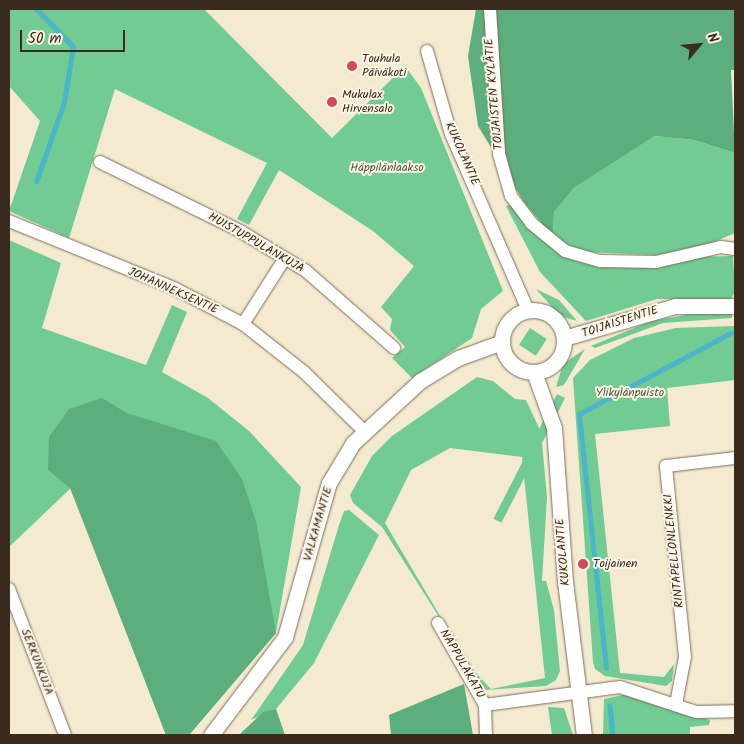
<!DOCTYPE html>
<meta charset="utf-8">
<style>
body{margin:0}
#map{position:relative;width:744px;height:744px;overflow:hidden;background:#f3ead0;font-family:Kalam,sans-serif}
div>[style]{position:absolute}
.green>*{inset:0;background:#71cb92;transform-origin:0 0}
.forest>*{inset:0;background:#5caf7c}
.stream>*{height:4.5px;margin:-2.25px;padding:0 2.25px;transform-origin:2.25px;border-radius:2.25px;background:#4bb6c9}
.roads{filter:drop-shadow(0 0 1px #7b6d5c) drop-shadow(0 0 1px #7b6d5c)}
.minor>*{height:12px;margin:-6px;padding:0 6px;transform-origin:6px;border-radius:6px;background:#fff}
.tertiary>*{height:15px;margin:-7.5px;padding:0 7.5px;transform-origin:7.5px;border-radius:7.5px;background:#fff}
.tertiary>.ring{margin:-7.5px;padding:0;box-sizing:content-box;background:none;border:15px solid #fff;border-radius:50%}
.dots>*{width:14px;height:14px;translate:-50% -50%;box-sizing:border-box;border:2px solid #fcf5e5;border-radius:50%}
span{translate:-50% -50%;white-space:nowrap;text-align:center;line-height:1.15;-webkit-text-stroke:4px #fcf5e5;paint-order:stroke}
.poi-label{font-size:12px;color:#3b2a1e}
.left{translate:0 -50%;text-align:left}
.street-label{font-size:12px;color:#3b2a1e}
.park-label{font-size:12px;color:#4b5a41}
.frame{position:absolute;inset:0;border:10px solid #3b2a1e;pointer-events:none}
.north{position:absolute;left:674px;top:20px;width:50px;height:50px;-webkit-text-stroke:4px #fcf5e5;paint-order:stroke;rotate:62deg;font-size:14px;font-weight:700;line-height:20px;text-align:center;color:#3b2a1e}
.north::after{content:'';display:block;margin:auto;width:18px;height:22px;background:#3b2a1e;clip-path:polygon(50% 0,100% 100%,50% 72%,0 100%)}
.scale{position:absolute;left:20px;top:30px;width:105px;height:22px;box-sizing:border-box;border:2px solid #3b2a1e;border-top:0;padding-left:6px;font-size:15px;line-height:18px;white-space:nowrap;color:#3b2a1e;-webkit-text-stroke:4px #fcf5e5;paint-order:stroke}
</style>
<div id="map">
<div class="green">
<div style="clip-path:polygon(9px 9px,204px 9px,332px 138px,405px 66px,421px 88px,503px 291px,481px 309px,472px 338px,412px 378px,392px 358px,405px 347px,390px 330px,392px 319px,381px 307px,414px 266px,373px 231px,279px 170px,249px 225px,237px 219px,267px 163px,115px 89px,69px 238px,9px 211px,40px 121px,9px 86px)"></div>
<div style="clip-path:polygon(655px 136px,694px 140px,735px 153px,735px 233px,700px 248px,657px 255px,583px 252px,553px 237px,554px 212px,574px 188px)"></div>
<div style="clip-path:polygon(514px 203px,575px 259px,733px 256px,735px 292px,731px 299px,657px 299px,586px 321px,540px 272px,506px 206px)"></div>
<div style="clip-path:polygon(9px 240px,61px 263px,42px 328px,146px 365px,172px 305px,187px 312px,162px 372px,208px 398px,249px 431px,301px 487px,276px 633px,189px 735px,166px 735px,71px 488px,9px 547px)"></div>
<div style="clip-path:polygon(536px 289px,559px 300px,577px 321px,560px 316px)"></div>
<div style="clip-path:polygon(703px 312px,732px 313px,732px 318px,663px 323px,595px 348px,591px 346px,651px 321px)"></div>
<div style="clip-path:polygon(735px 326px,735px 380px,667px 388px,670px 426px,595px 434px,620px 673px,664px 677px,674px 664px,672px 681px,666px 686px,605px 676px,595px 669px,593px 662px,573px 378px,590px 360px,634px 338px,676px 328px)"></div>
<div style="left:530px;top:328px;width:20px;height:20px;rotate:33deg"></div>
<div style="clip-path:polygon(585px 349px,564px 385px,556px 387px,563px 364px)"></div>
<div style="clip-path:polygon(477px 377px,493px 381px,515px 399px,526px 400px,541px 432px,547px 497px,542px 581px,546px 581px,554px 610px,560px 671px,556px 680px,546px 686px,484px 690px,470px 667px,491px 689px,545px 678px,522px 457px,450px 448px,411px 470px,385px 523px,462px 653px,382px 527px,353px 503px,350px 495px,372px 456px,392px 436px)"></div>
<div style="left:557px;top:394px;width:9px;height:140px;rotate:27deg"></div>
<div style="clip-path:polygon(349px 510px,379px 535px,314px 663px,276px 709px,251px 720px,303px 645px,339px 525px,344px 511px)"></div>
<div style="clip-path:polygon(627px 694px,710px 720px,709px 725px,690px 727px,690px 735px,603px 735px,604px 699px)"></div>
<div style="clip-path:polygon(548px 707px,564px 708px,573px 735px,552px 735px)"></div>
</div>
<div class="forest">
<div style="clip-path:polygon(476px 9px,735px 9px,735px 70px,731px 70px,735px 153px,694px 140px,655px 136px,574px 188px,554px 212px,553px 237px,524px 202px,478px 126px,468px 56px)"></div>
<div style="clip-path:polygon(102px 398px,127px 413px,216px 441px,242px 479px,256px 521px,276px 633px,189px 735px,166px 735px,70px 488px,48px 470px,49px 437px,69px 409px)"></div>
<div style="clip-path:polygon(464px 684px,473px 735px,391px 735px,389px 715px)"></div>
<div style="clip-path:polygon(276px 709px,285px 735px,239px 735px,263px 712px)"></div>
</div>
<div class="stream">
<div style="left:36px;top:182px;width:85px;rotate:-70.7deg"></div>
<div style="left:64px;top:102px;width:56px;rotate:-80.7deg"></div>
<div style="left:73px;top:47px;width:53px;rotate:-134.2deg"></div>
<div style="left:606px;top:668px;width:255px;rotate:-96.1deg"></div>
<div style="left:579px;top:414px;width:172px;rotate:-28.1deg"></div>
<div style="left:610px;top:706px;width:29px;rotate:84deg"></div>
</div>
<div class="roads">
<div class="minor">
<div style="left:490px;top:9px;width:145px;rotate:86.4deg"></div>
<div style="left:499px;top:154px;width:44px;rotate:74.1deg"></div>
<div style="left:511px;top:196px;width:34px;rotate:53deg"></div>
<div style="left:531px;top:223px;width:44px;rotate:39.5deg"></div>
<div style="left:565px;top:251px;width:37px;rotate:16deg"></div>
<div style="left:601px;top:261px;width:55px;rotate:1deg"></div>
<div style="left:656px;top:262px;width:67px;rotate:-13deg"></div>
<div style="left:721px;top:247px;width:14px;rotate:8deg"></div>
<div style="left:427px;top:51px;width:86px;rotate:73.9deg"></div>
<div style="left:451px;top:134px;width:192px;rotate:66.4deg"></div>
<div style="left:100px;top:162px;width:156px;rotate:26.2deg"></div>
<div style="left:240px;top:231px;width:77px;rotate:31.2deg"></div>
<div style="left:306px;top:271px;width:117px;rotate:41.2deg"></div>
<div style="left:9px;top:221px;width:178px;rotate:22.1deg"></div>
<div style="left:174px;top:288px;width:78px;rotate:27.6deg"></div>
<div style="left:243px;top:324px;width:78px;rotate:38.2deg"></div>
<div style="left:304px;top:372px;width:83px;rotate:44.5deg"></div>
<div style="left:243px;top:324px;width:78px;rotate:-57.5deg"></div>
<div style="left:9px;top:589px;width:156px;rotate:69deg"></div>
<div style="left:438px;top:623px;width:95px;rotate:60.2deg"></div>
<div style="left:676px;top:704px;width:48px;rotate:-79.2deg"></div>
<div style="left:685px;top:657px;width:192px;rotate:-95.7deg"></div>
<div style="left:666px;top:466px;width:69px;rotate:-6.6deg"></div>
<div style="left:486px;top:735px;width:30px;rotate:-92deg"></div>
<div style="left:485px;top:705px;width:136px;rotate:-7.6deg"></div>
<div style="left:620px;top:687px;width:80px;rotate:18.2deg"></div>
<div style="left:696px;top:712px;width:39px;rotate:-1deg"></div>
</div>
<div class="tertiary">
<div class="ring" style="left:502px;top:310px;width:47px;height:47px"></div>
<div style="left:564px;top:338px;width:116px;rotate:-16.1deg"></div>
<div style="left:675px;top:306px;width:60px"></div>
<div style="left:534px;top:372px;width:59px;rotate:70.3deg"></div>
<div style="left:554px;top:428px;width:153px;rotate:85.9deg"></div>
<div style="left:565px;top:581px;width:155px;rotate:83deg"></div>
<div style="left:211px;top:735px;width:123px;rotate:-52.9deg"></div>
<div style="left:285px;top:637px;width:160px;rotate:-74.1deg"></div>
<div style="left:329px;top:483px;width:47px;rotate:-59deg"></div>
<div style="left:353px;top:443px;width:91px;rotate:-42.8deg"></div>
<div style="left:420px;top:381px;width:44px;rotate:-31.2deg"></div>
<div style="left:458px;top:358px;width:47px;rotate:-20deg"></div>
</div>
</div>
<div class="dots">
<div style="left:352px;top:66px;background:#d1495b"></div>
<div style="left:332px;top:102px;background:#d1495b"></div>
<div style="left:583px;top:564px;background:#d1495b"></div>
</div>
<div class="poi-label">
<span class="left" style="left:362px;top:66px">Touhula<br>Päiväkoti</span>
<span class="left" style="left:342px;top:102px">Mukulax<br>Hirvensalo</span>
<span class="left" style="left:593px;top:564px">Toijainen</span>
</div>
<div class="street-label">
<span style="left:494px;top:94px;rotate:-95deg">TOIJAISTEN KYLÄTIE</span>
<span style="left:462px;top:154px;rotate:66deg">KUKOLANTIE</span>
<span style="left:256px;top:243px;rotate:30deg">HUISTUPPULANKUJA</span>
<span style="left:173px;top:291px;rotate:24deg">JOHANNEKSENTIE</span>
<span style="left:620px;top:322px;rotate:-18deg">TOIJAISTENTIE</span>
<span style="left:318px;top:524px;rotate:-74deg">VALKAMANTIE</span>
<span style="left:674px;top:551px;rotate:-96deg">RINTAPELLONLENKKI</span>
<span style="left:563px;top:552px;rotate:-95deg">KUKOLANTIE</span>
<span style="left:37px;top:662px;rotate:69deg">SERKUNKUJA</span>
<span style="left:462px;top:664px;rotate:60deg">NAPPULAKATU</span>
</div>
<div class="park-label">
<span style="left:387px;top:168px">Häppilänlaakso</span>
<span style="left:630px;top:393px">Ylikylänpuisto</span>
</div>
<div class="frame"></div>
<div class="north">N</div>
<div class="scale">50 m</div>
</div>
